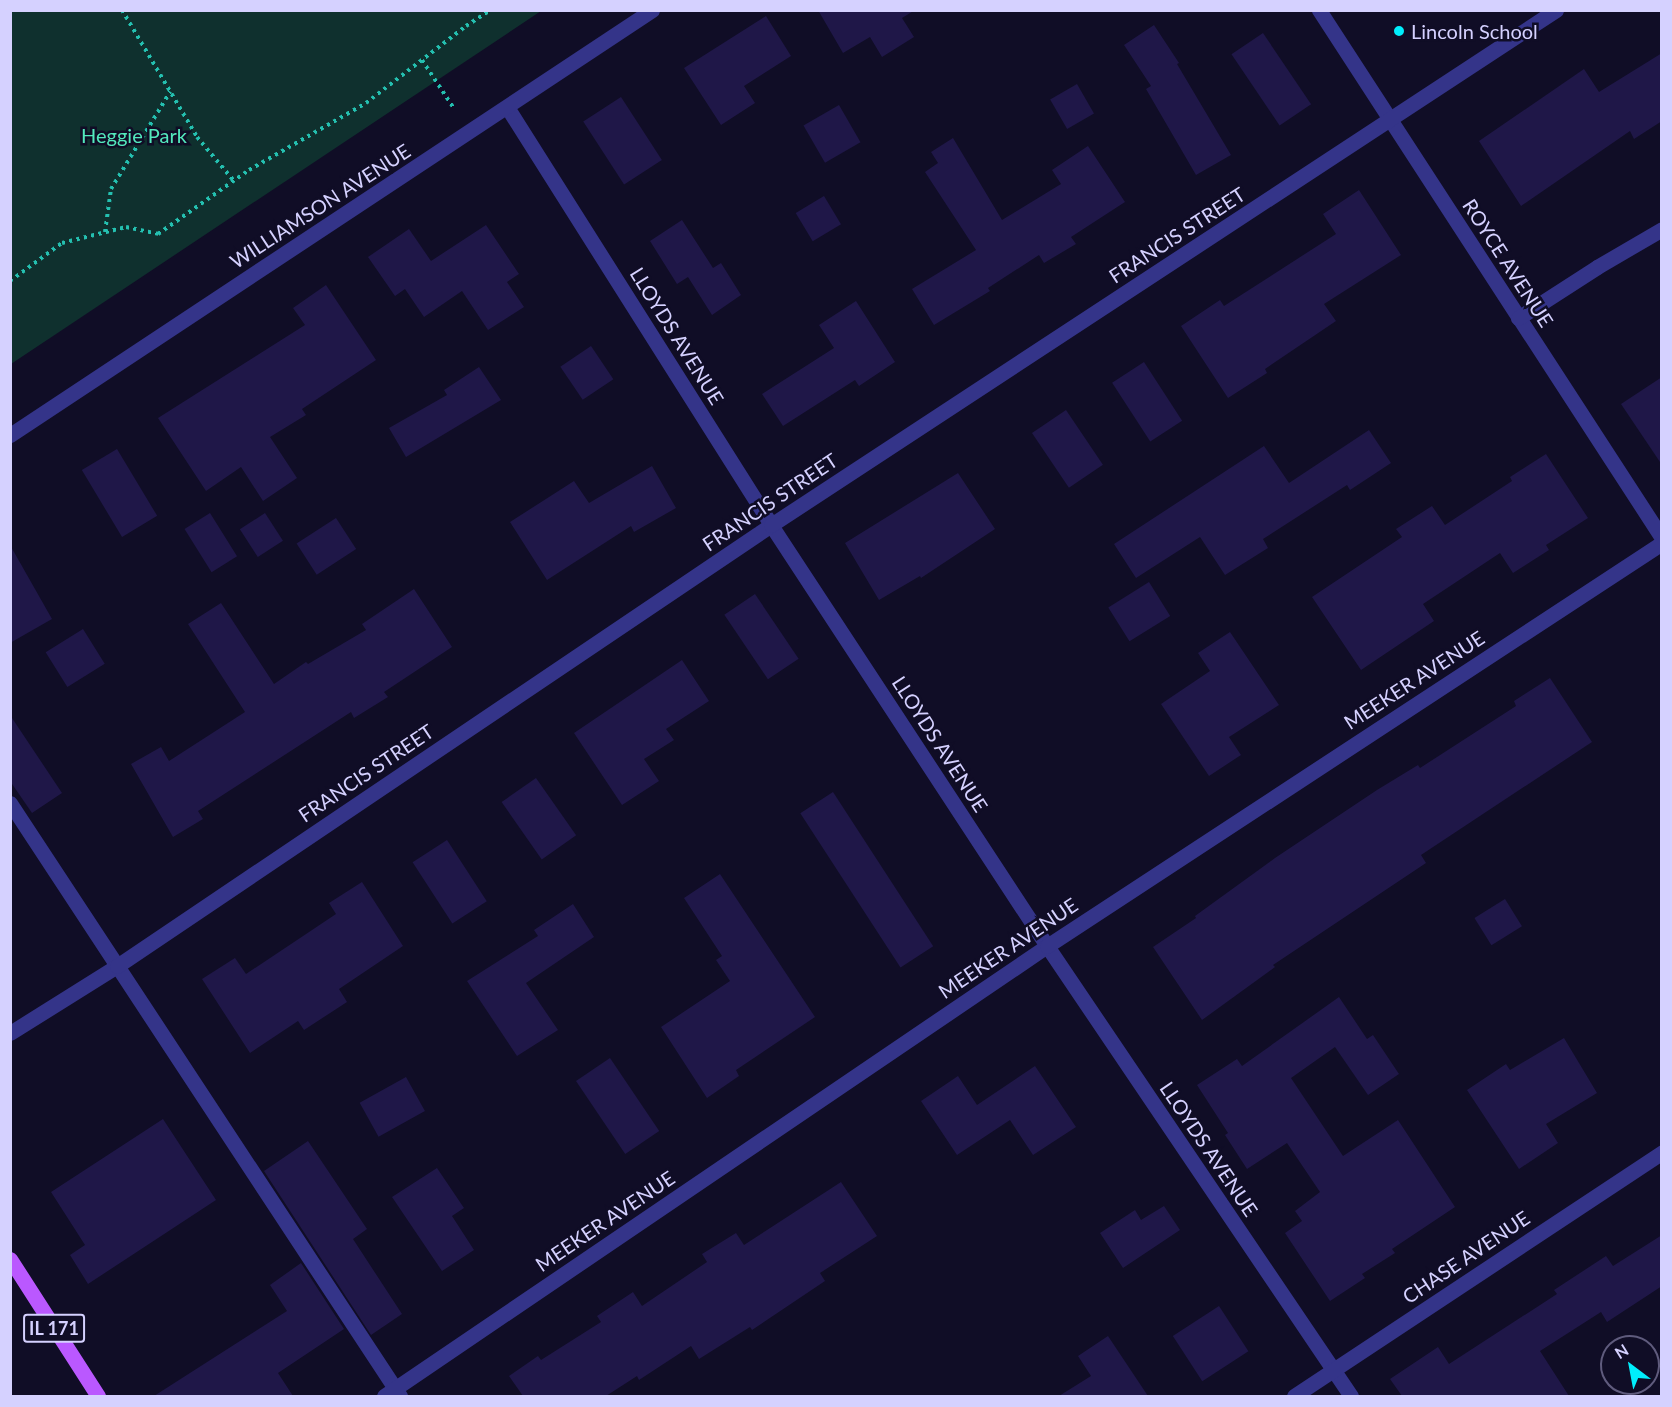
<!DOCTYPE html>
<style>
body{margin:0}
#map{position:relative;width:1672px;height:1407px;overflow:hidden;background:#100d26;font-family:Lato,sans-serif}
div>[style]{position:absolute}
.green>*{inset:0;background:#0f302e}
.building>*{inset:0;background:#1f1748;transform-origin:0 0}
.path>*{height:4px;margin-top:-2px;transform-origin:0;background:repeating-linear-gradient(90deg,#24c0b0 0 3px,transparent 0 7.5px)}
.minor>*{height:15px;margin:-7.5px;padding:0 7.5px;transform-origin:7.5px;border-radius:7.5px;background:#343489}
.major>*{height:15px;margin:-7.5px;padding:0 7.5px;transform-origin:7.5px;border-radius:7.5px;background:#ba58ff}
.dots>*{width:16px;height:16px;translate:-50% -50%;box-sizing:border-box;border:3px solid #100d26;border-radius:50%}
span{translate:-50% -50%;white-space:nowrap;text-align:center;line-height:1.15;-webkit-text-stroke:5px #100d26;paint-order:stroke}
.shield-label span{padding:2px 4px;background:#100d26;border:2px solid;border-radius:4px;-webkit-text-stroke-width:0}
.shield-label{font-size:18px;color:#d5d1ff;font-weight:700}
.poi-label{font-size:20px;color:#d5d1ff}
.left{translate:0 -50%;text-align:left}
.park-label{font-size:20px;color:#53e9bd}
.street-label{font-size:20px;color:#d5d1ff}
.frame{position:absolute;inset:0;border:12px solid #d5d1ff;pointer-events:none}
.north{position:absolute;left:1600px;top:1335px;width:60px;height:60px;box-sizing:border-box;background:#100d26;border:2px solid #5f5b7d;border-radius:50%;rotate:328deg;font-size:16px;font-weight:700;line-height:24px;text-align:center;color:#d5d1ff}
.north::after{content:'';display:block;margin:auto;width:21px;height:27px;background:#00eefc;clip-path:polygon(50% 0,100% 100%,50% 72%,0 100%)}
</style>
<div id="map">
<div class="green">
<div style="clip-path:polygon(11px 10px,541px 10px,541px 11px,11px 364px)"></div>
</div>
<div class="building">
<div style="clip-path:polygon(818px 10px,915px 10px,902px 18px,914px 37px,882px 57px,870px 37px,843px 53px)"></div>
<div style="clip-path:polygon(766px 16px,791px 56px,744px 86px,755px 103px,721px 125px,684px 68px)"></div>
<div style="clip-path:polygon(1154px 25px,1179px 63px,1177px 64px,1231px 155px,1196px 175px,1146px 89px,1151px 86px,1124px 45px)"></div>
<div style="left:1263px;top:33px;width:86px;height:38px;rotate:56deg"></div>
<div style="clip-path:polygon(1662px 53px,1662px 121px,1634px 139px,1630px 131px,1521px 206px,1479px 141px,1584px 69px,1599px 92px)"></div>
<div style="left:1077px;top:84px;width:34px;height:31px;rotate:60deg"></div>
<div style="left:621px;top:97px;width:75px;height:45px;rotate:57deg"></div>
<div style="left:839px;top:105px;width:43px;height:41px;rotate:60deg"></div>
<div style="clip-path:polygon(953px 138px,1002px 220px,1061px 184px,1052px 170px,1088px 146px,1125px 202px,1071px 237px,1076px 244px,1044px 263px,1039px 255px,988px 288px,990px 291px,934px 325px,912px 289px,976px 250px,925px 172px,938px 163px,931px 152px)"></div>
<div style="clip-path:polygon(1359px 190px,1401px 255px,1324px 304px,1336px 321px,1265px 369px,1267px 373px,1228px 398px,1181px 326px,1220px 300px,1224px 306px,1336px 234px,1323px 214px)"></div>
<div style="left:824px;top:196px;width:33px;height:33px;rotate:59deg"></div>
<div style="clip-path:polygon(682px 220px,713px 268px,721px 263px,741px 295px,712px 315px,688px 277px,677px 284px,650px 241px)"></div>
<div style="clip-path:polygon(486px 225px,519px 274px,507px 282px,524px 307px,488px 330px,462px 291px,424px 317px,405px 289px,395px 296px,368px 257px,409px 229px,431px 261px)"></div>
<div style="clip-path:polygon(326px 285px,376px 360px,302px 409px,306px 415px,270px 437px,297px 478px,263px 501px,241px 467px,206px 491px,158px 418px,305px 325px,293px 308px)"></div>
<div style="clip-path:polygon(856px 301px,895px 362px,859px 386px,855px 380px,783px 426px,762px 394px,834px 348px,819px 325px)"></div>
<div style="left:591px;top:346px;width:40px;height:37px;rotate:56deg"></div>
<div style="left:1144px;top:362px;width:70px;height:38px;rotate:57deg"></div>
<div style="clip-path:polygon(479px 367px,501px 400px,406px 457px,389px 428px,447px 395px,444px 390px)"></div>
<div style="clip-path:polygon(1662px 377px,1662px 465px,1621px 404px)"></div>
<div style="left:1066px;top:410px;width:66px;height:41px;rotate:56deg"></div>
<div style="clip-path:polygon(1369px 430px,1391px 463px,1350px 490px,1347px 485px,1263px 539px,1268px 548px,1225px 575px,1200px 537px,1136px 578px,1114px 544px,1264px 446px,1289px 483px)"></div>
<div style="left:117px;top:449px;width:78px;height:41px;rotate:59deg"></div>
<div style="clip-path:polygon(1546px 454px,1588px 518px,1546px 545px,1549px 550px,1513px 573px,1500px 553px,1423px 604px,1434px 621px,1361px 670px,1312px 597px,1402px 537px,1396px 529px,1432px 506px,1445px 525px,1512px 481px,1510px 477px)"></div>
<div style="clip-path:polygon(652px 466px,676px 508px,634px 532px,631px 526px,547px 580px,510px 522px,574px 481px,589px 503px)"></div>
<div style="clip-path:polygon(958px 473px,995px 529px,921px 578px,920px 576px,879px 600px,845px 543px)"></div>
<div style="left:210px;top:513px;width:51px;height:30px;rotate:58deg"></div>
<div style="left:265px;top:513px;width:33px;height:30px;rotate:57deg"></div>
<div style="left:336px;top:518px;width:37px;height:47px;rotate:57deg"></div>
<div style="clip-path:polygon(10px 545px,52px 619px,10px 643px)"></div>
<div style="left:1149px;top:582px;width:40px;height:48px;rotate:58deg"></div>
<div style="clip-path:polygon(414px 589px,452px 647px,384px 692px,388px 697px,354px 718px,351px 712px,198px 811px,203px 819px,173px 837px,131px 764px,161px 747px,169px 761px,245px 712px,188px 624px,221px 603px,274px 684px,306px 662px,308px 664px,366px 630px,362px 624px)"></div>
<div style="left:755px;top:594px;width:78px;height:37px;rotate:56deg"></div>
<div style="left:83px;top:629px;width:41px;height:44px;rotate:58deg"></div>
<div style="clip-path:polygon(1230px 632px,1279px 705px,1229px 737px,1241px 755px,1209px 776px,1161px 704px,1210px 671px,1198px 653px)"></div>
<div style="clip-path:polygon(682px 660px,709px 701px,666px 729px,674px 740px,644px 759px,659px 781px,622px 805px,574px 733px)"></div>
<div style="clip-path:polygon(1550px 678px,1592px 742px,1421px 855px,1426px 863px,1273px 965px,1275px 967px,1202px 1020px,1153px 947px,1196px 918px,1195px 916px,1275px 858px,1377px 790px,1418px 765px,1420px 768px,1516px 706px,1514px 701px)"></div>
<div style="clip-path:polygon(10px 715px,62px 793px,32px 813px,10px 781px)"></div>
<div style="left:536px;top:778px;width:70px;height:42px;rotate:55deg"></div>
<div style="left:833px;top:792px;width:184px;height:39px;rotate:57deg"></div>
<div style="left:447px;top:840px;width:73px;height:41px;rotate:57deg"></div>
<div style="clip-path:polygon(720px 874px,815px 1017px,736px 1070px,739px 1076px,707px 1098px,661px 1027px,730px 981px,716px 960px,722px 956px,684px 898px)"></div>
<div style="clip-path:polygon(362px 882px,403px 946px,339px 989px,347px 1002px,304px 1030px,298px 1021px,250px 1053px,202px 979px,235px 958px,246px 974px,336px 914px,329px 903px)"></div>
<div style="left:1505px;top:899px;width:32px;height:36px;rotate:58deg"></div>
<div style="clip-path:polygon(573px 904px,594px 937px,526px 983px,558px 1030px,517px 1056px,467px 981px,538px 936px,534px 930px)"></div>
<div style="clip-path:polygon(1339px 997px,1367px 1039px,1373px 1035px,1399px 1074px,1368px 1095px,1335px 1047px,1291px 1078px,1343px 1156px,1398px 1120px,1455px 1207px,1392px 1249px,1395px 1253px,1362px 1274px,1365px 1278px,1330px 1301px,1285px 1233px,1302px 1221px,1295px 1211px,1320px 1192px,1287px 1143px,1247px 1169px,1225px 1135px,1228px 1133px,1197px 1085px,1237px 1059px,1242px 1066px)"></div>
<div style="clip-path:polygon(1564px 1038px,1597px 1093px,1546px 1124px,1558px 1143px,1519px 1169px,1467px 1090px,1506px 1064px,1510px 1070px)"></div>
<div style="left:610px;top:1058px;width:88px;height:41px;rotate:56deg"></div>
<div style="clip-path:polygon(1035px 1066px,1076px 1127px,1033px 1155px,1010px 1120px,957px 1155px,921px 1101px,958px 1076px,977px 1105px)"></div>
<div style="left:406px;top:1077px;width:39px;height:53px;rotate:61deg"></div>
<div style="clip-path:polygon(163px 1119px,216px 1200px,88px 1284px,70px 1255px,85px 1245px,51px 1192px)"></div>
<div style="clip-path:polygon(308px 1141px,367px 1229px,353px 1239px,402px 1314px,371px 1335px,264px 1171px)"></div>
<div style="clip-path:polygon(437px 1168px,464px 1208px,452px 1216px,474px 1250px,442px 1271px,392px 1197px)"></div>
<div style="clip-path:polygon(841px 1182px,877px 1236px,820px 1273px,825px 1281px,752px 1330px,750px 1327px,699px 1359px,691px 1346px,639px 1380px,637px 1376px,606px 1396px,523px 1396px,509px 1376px,538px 1356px,541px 1360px,601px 1322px,597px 1316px,633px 1292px,642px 1306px,707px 1262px,702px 1254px,736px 1233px,744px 1245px)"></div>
<div style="clip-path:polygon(1164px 1206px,1180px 1230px,1123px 1268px,1100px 1233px,1135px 1210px,1141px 1220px)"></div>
<div style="clip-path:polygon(1662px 1235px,1662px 1286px,1607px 1322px,1601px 1312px,1540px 1351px,1569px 1396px,1402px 1396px,1390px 1379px,1438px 1347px,1449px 1364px,1557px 1294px,1554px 1290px,1606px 1256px,1613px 1266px)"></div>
<div style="clip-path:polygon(301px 1263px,344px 1329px,278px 1373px,293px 1396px,154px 1396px,287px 1311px,270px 1285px)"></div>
<div style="left:1219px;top:1306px;width:54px;height:55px;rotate:57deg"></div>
<div style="clip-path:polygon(1108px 1336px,1148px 1396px,1059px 1396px,1091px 1376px,1078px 1356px)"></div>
</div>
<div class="path">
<div style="left:122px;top:10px;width:147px;rotate:59.4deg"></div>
<div style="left:197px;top:137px;width:57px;rotate:49.9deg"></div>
<div style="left:422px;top:60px;width:56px;rotate:56.6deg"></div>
<div style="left:105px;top:232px;width:43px;rotate:-82.1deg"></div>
<div style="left:111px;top:189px;width:114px;rotate:-58.7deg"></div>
<div style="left:10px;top:281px;width:64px;rotate:-36.2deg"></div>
<div style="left:62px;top:243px;width:66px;rotate:-14deg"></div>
<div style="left:126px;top:227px;width:33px;rotate:12deg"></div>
<div style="left:158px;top:234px;width:111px;rotate:-35.1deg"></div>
<div style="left:249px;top:170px;width:135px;rotate:-29.8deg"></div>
<div style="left:366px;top:103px;width:126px;rotate:-37.6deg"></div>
<div style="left:466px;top:26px;width:30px;rotate:-33deg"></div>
</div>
<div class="minor">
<div style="left:1319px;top:10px;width:630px;rotate:56.99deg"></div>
<div style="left:507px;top:107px;width:494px;rotate:57.7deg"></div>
<div style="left:771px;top:525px;width:503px;rotate:56.75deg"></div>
<div style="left:1047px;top:946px;width:543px;rotate:55.96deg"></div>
<div style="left:1518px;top:318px;width:94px;rotate:-32.8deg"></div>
<div style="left:1597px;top:267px;width:75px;rotate:-30.3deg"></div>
<div style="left:10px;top:435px;width:770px;rotate:-33.5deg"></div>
<div style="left:10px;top:803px;width:710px;rotate:56.67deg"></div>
<div style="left:10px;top:1033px;width:126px;rotate:-32.1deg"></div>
<div style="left:117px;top:966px;width:789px;rotate:-33.99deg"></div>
<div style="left:771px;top:525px;width:939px;rotate:-33.27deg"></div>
<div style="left:384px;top:1396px;width:801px;rotate:-34.17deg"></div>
<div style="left:1047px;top:946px;width:735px;rotate:-33.24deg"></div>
<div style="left:1294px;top:1396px;width:442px;rotate:-33.5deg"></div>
</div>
<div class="major">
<div style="left:10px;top:1259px;width:163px;rotate:57.3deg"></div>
</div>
<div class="dots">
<div style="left:1399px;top:31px;background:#00eefc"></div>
</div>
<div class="shield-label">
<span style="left:54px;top:1328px">IL 171</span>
</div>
<div class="poi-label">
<span class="left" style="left:1411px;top:31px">Lincoln School</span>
</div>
<div class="park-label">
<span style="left:134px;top:135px">Heggie Park</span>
</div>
<div class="street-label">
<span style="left:320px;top:206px;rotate:-33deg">WILLIAMSON AVENUE</span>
<span style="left:1177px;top:235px;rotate:-33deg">FRANCIS STREET</span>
<span style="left:1508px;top:263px;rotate:57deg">ROYCE AVENUE</span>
<span style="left:677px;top:336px;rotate:58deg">LLOYDS AVENUE</span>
<span style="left:770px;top:502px;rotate:-34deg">FRANCIS STREET</span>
<span style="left:1414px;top:680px;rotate:-33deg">MEEKER AVENUE</span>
<span style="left:940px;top:744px;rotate:57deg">LLOYDS AVENUE</span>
<span style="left:366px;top:773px;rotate:-34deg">FRANCIS STREET</span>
<span style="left:1008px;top:948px;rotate:-34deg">MEEKER AVENUE</span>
<span style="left:1209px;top:1149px;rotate:56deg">LLOYDS AVENUE</span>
<span style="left:605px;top:1221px;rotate:-34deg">MEEKER AVENUE</span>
<span style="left:1466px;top:1257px;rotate:-34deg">CHASE AVENUE</span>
</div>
<div class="frame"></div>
<div class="north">N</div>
</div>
